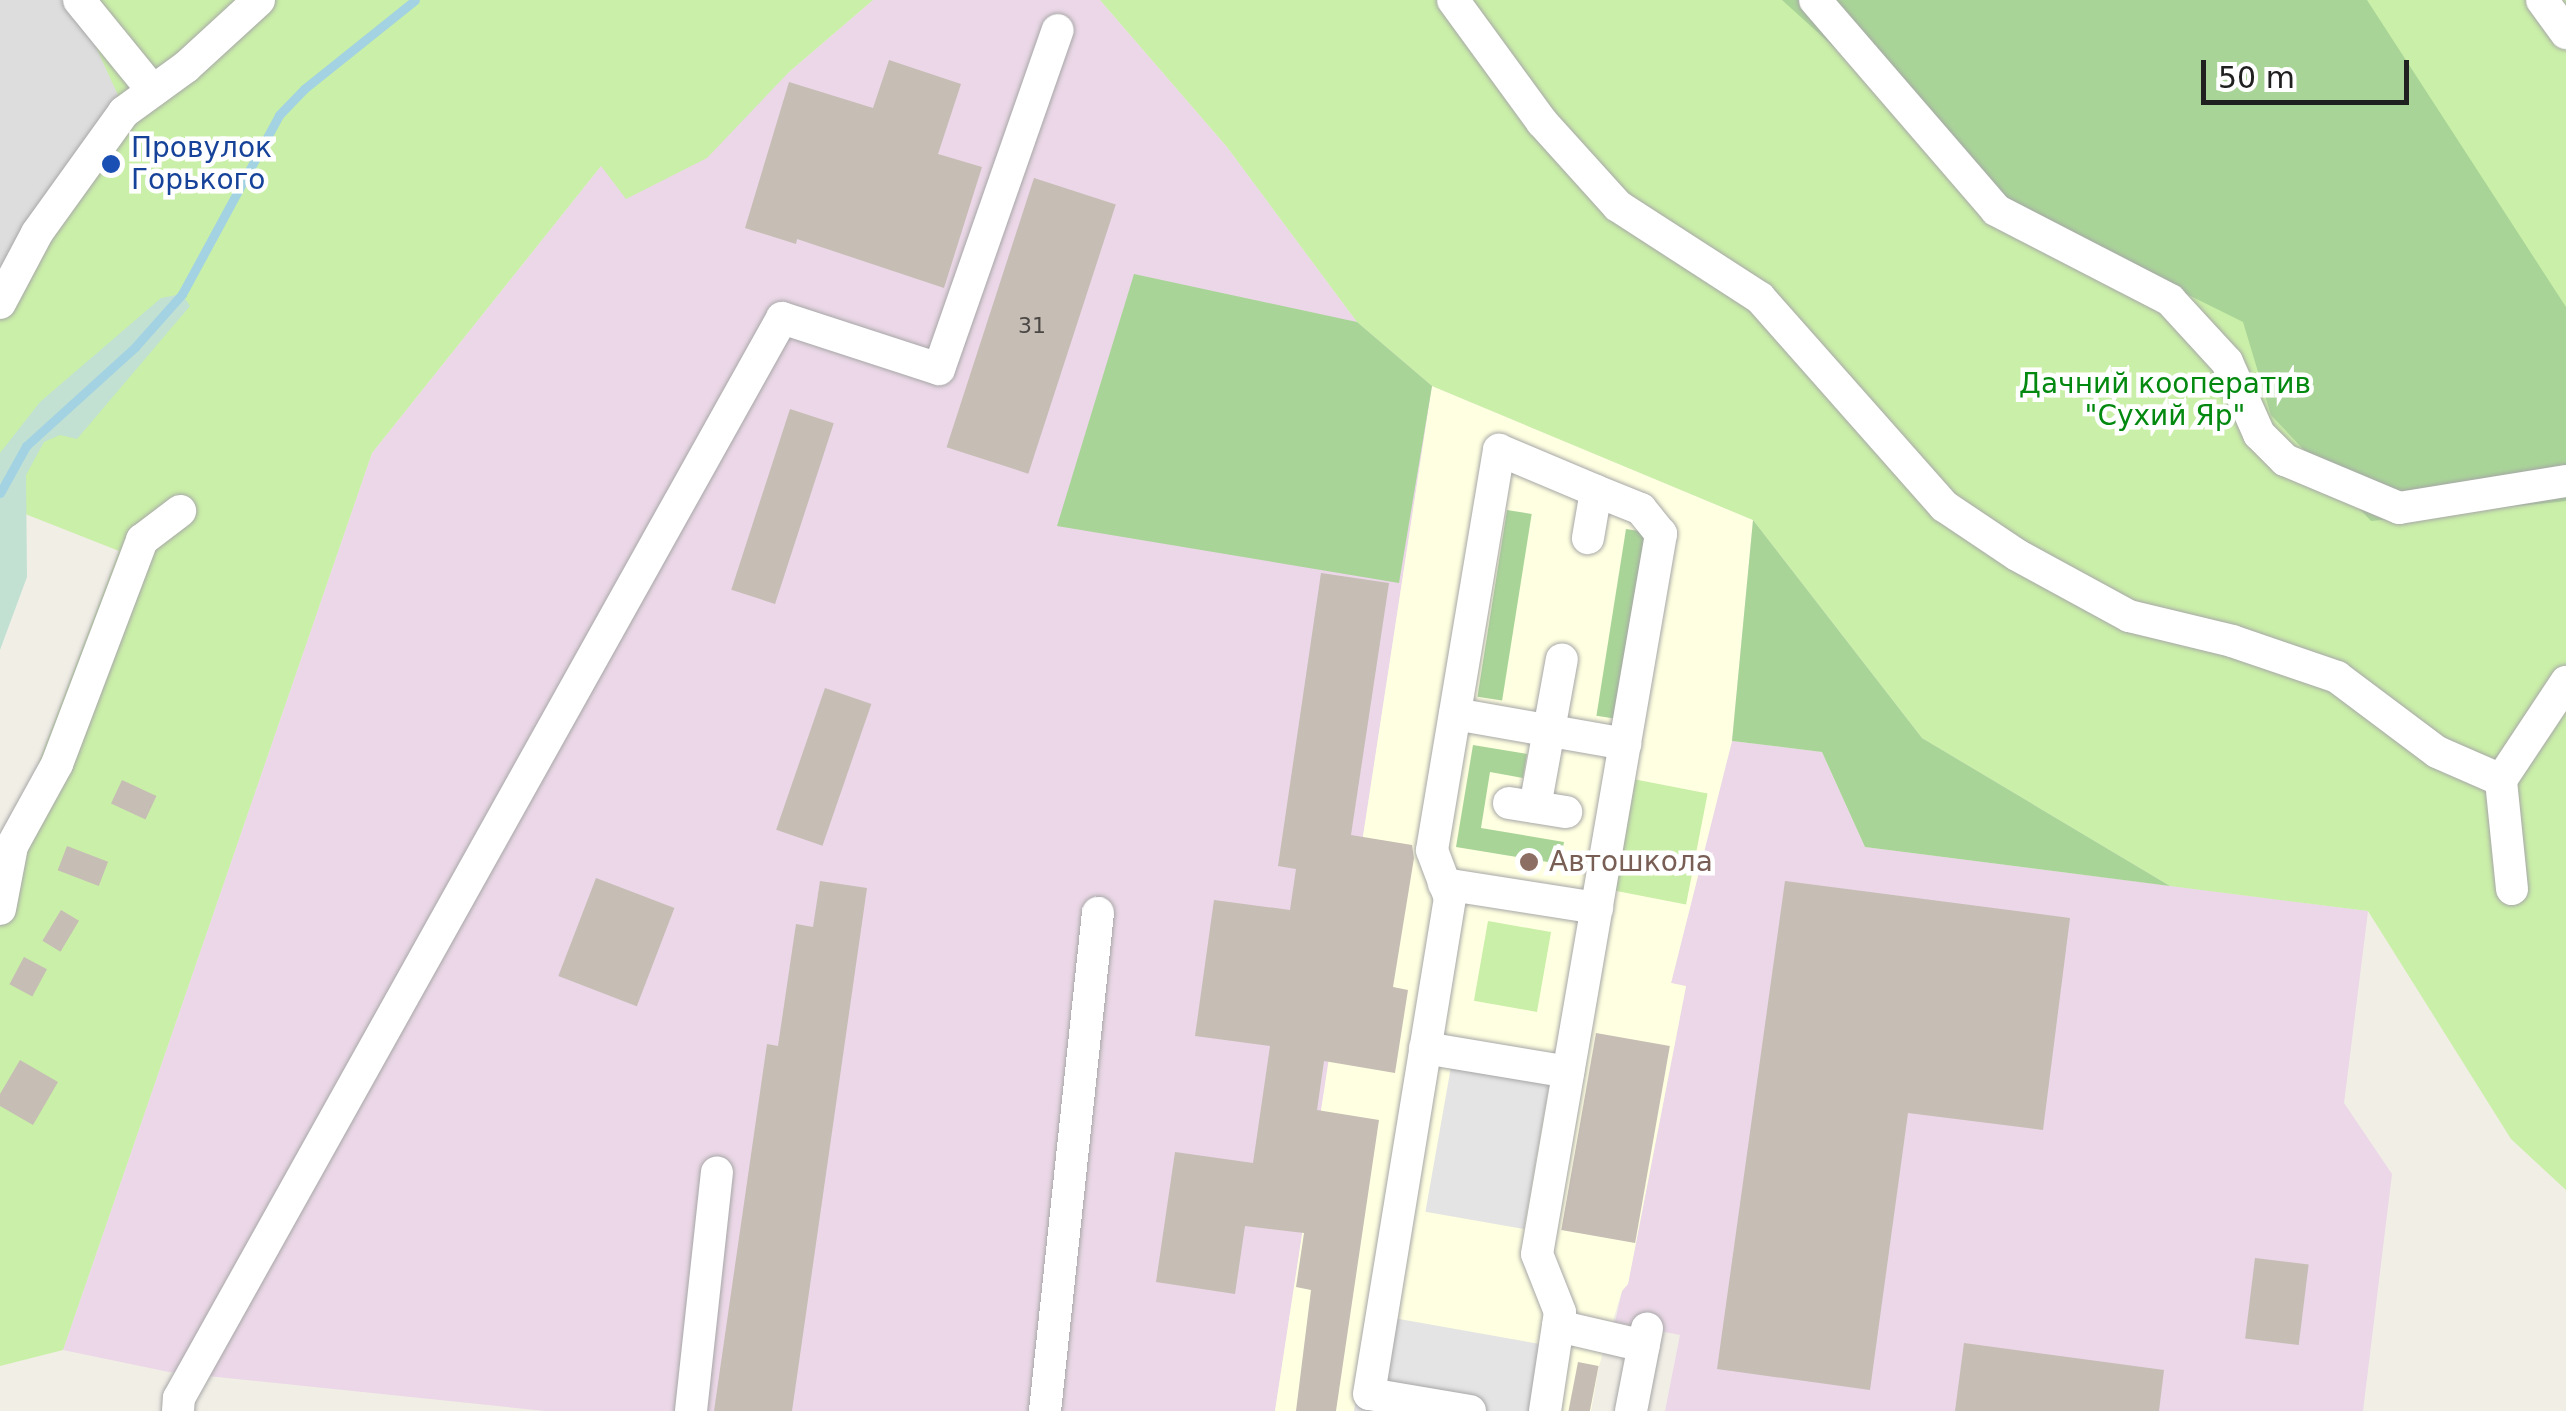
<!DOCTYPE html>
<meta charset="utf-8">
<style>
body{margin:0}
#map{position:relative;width:2566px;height:1411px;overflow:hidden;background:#f1eee6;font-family:"DejaVu Sans",sans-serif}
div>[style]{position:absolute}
.residential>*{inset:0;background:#dedddd}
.industrial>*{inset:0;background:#ebd7e7}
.education>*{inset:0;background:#ffffe1}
.grass>*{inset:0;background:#caefa8;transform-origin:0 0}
.forest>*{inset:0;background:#a9d498;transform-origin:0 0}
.wetland>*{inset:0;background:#c2e1d3}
.parking>*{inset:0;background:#e4e4e4;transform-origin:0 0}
.stream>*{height:9px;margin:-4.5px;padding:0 4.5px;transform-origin:4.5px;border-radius:4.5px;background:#a3d3e2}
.building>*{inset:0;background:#c6bdb5;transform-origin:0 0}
.roads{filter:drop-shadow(0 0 2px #a7a7a7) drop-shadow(0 0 2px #a7a7a7)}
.minor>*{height:32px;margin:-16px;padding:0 16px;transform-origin:16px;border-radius:16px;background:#fff}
.dots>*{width:28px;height:28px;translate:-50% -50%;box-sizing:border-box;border:5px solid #fff;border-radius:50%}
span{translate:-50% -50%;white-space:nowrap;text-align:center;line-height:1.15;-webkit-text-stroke:9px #fff;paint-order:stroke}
.number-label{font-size:22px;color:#4a4745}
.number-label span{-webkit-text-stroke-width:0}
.transit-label{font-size:28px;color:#164399}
.left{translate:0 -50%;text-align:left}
.park-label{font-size:28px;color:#03890f}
.education-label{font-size:28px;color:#785e54}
.scale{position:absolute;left:2201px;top:60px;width:208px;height:45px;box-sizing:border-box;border:5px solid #202020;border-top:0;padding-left:12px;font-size:30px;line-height:35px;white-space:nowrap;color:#202020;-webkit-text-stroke:8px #fff;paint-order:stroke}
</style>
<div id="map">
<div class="residential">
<div style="clip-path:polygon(0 0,74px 0,119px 95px,0 279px)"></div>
</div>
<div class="industrial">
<div style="clip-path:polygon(873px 0,1100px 0,1227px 147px,1357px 322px,1432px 386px,1275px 1411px,545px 1411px,169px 1372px,63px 1350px,372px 453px,601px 166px,789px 72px)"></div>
<div style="clip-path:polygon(1732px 741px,1822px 752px,1865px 847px,2368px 911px,2344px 1103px,2392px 1174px,2363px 1411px,1665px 1411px,1680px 1335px,1615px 1322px,1622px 1291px,1628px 1283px,1686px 987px,1671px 983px)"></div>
</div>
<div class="education">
<div style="clip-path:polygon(1432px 386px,1753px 520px,1732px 741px,1671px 983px,1686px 986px,1628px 1284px,1622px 1291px,1599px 1366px,1591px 1411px,1275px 1411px)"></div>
</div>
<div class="grass">
<div style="clip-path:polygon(74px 0,873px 0,789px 72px,707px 158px,626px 199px,601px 166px,372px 453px,63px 1350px,0 1366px,0 865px,119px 551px,0 504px,0 279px,118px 95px)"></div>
<div style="clip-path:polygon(1100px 0,2566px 0,2566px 1190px,2511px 1139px,2368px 911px,2170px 886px,1922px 738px,1753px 520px,1432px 386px,1357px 322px,1227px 147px)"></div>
<div style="left:1633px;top:779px;width:76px;height:113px;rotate:11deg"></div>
<div style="left:1488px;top:921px;width:64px;height:81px;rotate:10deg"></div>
</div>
<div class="forest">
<div style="clip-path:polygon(1782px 0,2367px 0,2566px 307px,2566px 501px,2371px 521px,2271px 415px,2243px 322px,2009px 206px)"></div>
<div style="clip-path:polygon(1134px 274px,1357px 322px,1432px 386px,1399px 583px,1057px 526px)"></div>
<div style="left:1507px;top:510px;width:25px;height:189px;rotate:9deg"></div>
<div style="clip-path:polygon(1753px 520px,1922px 738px,2170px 886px,1865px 847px,1822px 752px,1732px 741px)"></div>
<div style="left:1626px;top:529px;width:26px;height:189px;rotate:9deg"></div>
<div style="clip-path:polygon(1473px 745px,1527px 754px,1523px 778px,1490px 772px,1481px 828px,1564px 842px,1560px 864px,1456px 847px)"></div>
</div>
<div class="wetland">
<div style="clip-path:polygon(182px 294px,190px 306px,77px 439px,60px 435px,44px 442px,26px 475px,27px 577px,0 650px,0 453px,40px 402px,161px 298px)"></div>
</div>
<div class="parking">
<div style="left:1452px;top:1061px;width:100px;height:153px;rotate:10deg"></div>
<div style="clip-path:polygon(1371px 1314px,1562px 1348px,1551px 1411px,1354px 1411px)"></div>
</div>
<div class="stream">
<div style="left:0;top:493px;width:54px;rotate:-61deg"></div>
<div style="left:26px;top:446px;width:147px;rotate:-42.2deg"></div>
<div style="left:135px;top:347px;width:71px;rotate:-48.4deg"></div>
<div style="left:182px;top:294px;width:204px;rotate:-61.5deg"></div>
<div style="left:279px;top:115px;width:36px;rotate:-46deg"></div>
<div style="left:304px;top:89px;width:142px;rotate:-38.7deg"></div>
</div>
<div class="building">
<div style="clip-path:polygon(889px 60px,961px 84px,938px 154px,982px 167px,944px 288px,797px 239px,796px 244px,745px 228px,789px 82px,873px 108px)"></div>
<div style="left:1034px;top:178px;width:86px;height:283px;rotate:18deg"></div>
<div style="left:790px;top:409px;width:46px;height:190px;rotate:18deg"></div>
<div style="clip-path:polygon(1321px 573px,1389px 583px,1351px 835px,1412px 845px,1414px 858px,1393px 987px,1408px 990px,1395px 1073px,1324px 1061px,1317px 1110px,1379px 1120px,1336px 1411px,1296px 1411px,1311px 1290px,1296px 1287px,1304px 1233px,1245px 1226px,1235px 1294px,1156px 1282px,1175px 1152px,1253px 1163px,1270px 1046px,1195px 1036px,1214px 900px,1290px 910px,1296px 869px,1278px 866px)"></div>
<div style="left:825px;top:688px;width:49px;height:150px;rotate:19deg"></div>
<div style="left:122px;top:780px;width:38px;height:26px;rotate:25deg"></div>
<div style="left:67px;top:846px;width:44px;height:26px;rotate:21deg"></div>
<div style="left:596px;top:878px;width:84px;height:105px;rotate:21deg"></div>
<div style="clip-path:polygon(820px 881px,867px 888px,792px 1411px,714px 1411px,767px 1044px,778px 1046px,796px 924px,813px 927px)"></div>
<div style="clip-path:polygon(1785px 881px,2070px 918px,2043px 1130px,1908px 1113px,1870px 1390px,1717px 1369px)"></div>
<div style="left:61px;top:910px;width:21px;height:36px;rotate:31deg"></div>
<div style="left:24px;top:957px;width:26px;height:31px;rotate:28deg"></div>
<div style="left:1596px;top:1033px;width:75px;height:200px;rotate:10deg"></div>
<div style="clip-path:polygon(20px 1060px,58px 1082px,33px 1125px,0 1106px,0 1094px)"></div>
<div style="left:2255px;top:1258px;width:54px;height:81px;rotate:7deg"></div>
<div style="clip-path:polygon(1964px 1343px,2164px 1370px,2159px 1411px,1955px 1411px)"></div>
<div style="left:1578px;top:1362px;width:21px;height:50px;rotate:11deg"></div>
</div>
<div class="roads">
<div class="minor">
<div style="left:79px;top:0;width:117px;rotate:50.9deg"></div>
<div style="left:1453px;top:0;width:151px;rotate:53.9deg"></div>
<div style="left:1542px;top:122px;width:113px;rotate:47.9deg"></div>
<div style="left:1618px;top:206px;width:169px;rotate:32.9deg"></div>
<div style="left:1760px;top:298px;width:278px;rotate:48.5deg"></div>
<div style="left:1944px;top:506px;width:88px;rotate:33.9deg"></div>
<div style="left:2017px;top:555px;width:128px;rotate:28.6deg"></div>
<div style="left:2129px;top:616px;width:106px;rotate:13.6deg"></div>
<div style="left:2232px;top:641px;width:111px;rotate:18.9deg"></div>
<div style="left:2337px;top:677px;width:125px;rotate:36.9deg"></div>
<div style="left:2437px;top:752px;width:70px;rotate:23.6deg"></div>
<div style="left:1815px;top:0;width:277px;rotate:49.2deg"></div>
<div style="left:1996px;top:210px;width:196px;rotate:27.3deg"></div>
<div style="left:2170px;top:300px;width:84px;rotate:47.4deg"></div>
<div style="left:2227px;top:362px;width:79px;rotate:66deg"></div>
<div style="left:2259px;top:434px;width:37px;rotate:45deg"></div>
<div style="left:2285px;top:460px;width:124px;rotate:22.8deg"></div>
<div style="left:2399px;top:508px;width:169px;rotate:-9.2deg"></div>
<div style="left:2542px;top:0;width:41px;rotate:54deg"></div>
<div style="left:0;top:303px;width:79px;rotate:-62.1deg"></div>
<div style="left:37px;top:233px;width:149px;rotate:-54.3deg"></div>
<div style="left:124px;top:112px;width:77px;rotate:-36deg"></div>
<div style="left:186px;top:67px;width:99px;rotate:-42.5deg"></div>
<div style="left:1455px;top:714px;width:173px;rotate:10deg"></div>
<div style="left:1509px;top:803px;width:58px;rotate:9deg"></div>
<div style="left:1535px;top:807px;width:150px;rotate:-79.7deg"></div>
<div style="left:1444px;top:884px;width:155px;rotate:8.9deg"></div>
<div style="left:2512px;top:889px;width:110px;rotate:-95.8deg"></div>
<div style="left:2501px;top:780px;width:118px;rotate:-56.4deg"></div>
<div style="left:0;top:909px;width:64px;rotate:-79.2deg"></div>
<div style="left:12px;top:846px;width:94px;rotate:-61.2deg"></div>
<div style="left:57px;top:764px;width:240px;rotate:-69.2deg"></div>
<div style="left:142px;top:540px;width:48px;rotate:-37.3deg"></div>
<div style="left:1425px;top:1048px;width:145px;rotate:9.5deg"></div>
<div style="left:1558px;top:1326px;width:88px;rotate:13.1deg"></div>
<div style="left:178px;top:1411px;width:13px;rotate:-86deg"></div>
<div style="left:179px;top:1398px;width:1237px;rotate:-60.82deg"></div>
<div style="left:782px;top:318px;width:165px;rotate:18deg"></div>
<div style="left:939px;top:369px;width:359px;rotate:-70.7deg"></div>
<div style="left:691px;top:1411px;width:240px;rotate:-83.8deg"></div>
<div style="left:1045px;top:1411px;width:501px;rotate:-83.93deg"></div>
<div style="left:1470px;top:1411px;width:102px;rotate:-170.4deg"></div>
<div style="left:1369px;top:1394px;width:503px;rotate:-80.73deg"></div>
<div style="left:1450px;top:898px;width:51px;rotate:-110.6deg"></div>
<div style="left:1432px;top:850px;width:406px;rotate:-80.5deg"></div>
<div style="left:1499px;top:450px;width:105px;rotate:22.9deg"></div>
<div style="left:1545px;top:1411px;width:100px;rotate:-81.4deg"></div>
<div style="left:1560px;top:1312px;width:62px;rotate:-111.6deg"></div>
<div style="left:1537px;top:1254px;width:731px;rotate:-80.23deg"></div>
<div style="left:1661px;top:534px;width:32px;rotate:-129deg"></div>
<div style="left:1641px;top:509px;width:48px;rotate:-158.2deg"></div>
<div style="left:1596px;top:491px;width:48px;rotate:99.7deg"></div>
<div style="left:1631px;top:1411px;width:84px;rotate:-79deg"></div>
</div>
</div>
<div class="dots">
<div style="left:111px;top:164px;background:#1a4fb4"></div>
<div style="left:1529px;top:862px;background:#8d6e63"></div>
</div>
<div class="number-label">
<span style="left:1032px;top:326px">31</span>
</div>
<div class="transit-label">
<span class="left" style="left:131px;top:164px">Провулок<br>Горького</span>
</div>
<div class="park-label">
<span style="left:2165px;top:400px">Дачний кооператив<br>"Сухий Яр"</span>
</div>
<div class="education-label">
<span class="left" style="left:1549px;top:862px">Автошкола</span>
</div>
<div class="scale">50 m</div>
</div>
